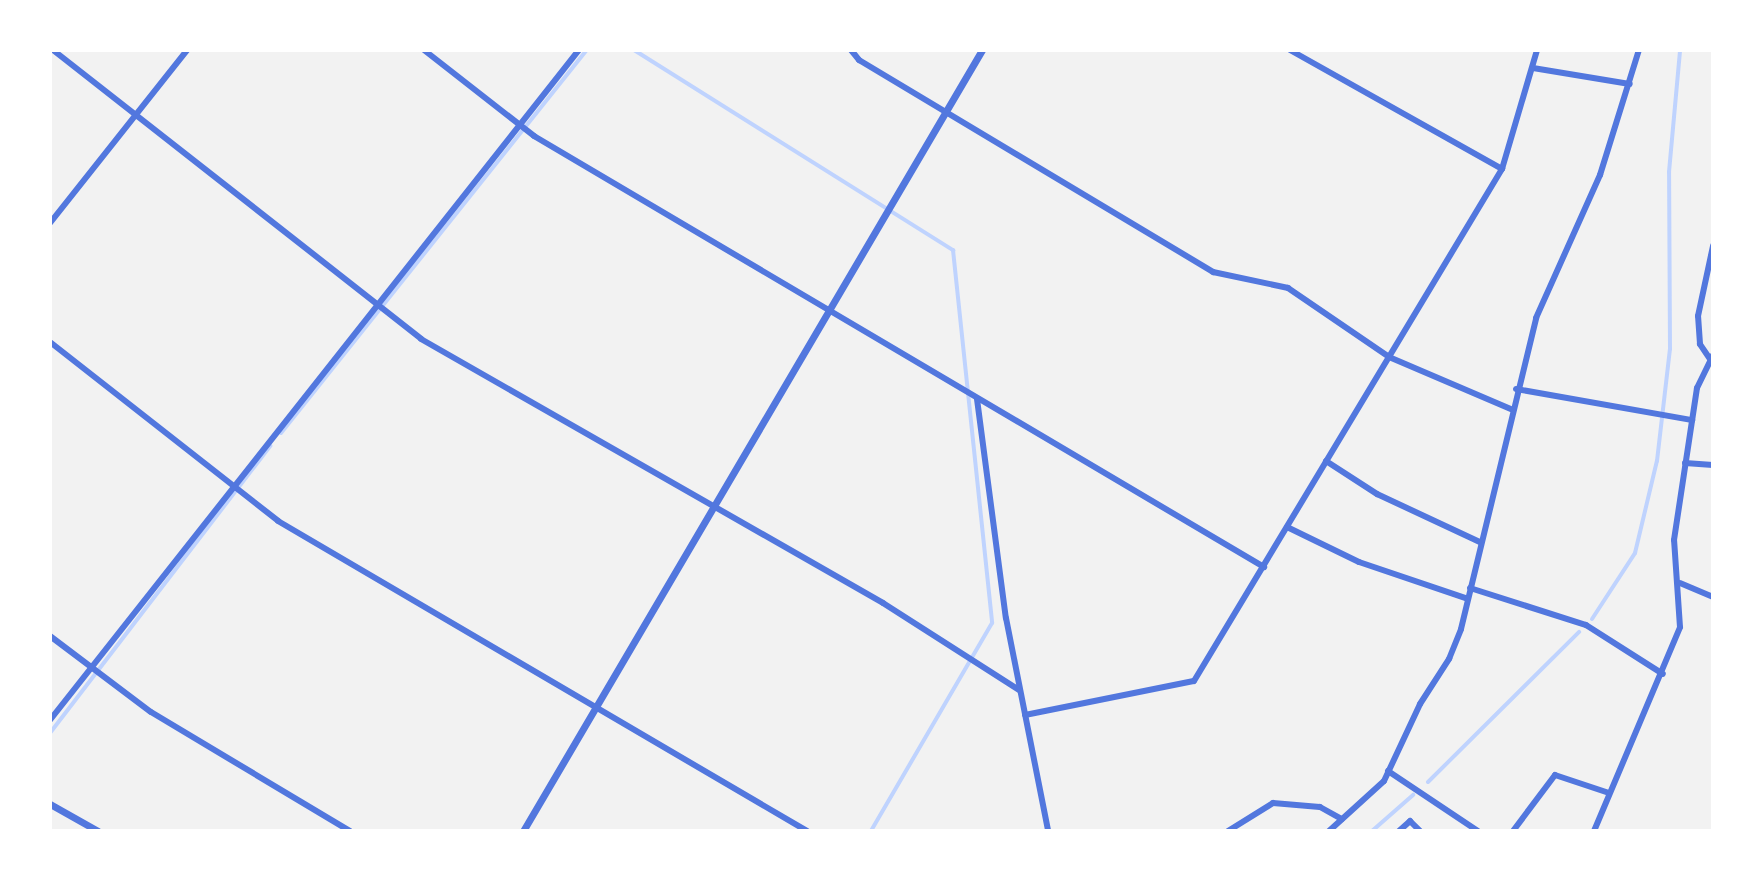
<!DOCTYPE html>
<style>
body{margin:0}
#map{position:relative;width:1763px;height:881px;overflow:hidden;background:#f2f2f2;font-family:"Noto Serif",serif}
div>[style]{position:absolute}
.stream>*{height:4px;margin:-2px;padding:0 2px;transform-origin:2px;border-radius:2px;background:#bfd3fe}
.minor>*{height:6px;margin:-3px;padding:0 3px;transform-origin:3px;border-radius:3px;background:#5277de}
.tertiary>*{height:7px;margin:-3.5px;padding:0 3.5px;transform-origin:3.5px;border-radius:3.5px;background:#5277de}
span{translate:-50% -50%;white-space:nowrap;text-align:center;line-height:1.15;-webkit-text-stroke:8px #fff;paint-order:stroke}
.frame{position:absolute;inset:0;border:52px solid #fff;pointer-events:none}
</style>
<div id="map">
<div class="stream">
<div style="left:634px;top:50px;width:377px;rotate:32.1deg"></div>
<div style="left:953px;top:250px;width:375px;rotate:84deg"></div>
<div style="left:992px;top:623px;width:241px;rotate:120.2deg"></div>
<div style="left:281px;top:433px;width:490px;rotate:-51.4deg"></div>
<div style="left:1592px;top:619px;width:79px;rotate:-56.9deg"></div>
<div style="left:1635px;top:553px;width:95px;rotate:-76.6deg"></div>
<div style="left:1657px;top:461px;width:113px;rotate:-83.4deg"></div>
<div style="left:1670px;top:349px;width:177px;rotate:-90.3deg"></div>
<div style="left:1669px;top:172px;width:122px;rotate:-84.8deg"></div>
<div style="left:50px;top:733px;width:362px;rotate:-52.5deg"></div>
<div style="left:1428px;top:782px;width:213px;rotate:-44.8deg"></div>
<div style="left:1372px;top:831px;width:55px;rotate:-41.3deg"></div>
</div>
<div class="minor">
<div style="left:53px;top:50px;width:468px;rotate:38.1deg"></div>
<div style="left:421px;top:339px;width:532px;rotate:29.74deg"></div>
<div style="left:883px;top:603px;width:161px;rotate:32.6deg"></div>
<div style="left:424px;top:50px;width:140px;rotate:38deg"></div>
<div style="left:534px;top:136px;width:848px;rotate:30.56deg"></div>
<div style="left:851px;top:50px;width:13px;rotate:51deg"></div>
<div style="left:859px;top:60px;width:413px;rotate:30.9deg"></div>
<div style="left:1213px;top:272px;width:77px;rotate:12deg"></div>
<div style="left:1288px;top:288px;width:122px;rotate:34.3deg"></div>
<div style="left:1389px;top:357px;width:133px;rotate:23.1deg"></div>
<div style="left:1290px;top:50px;width:243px;rotate:29.3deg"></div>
<div style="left:1533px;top:68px;width:98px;rotate:9.4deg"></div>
<div style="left:50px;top:223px;width:221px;rotate:-51.6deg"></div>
<div style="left:50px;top:342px;width:290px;rotate:38.1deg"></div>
<div style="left:278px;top:521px;width:613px;rotate:30.37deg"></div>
<div style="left:1710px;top:359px;width:18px;rotate:-124deg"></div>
<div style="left:1700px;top:344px;width:28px;rotate:-94deg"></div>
<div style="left:1698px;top:316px;width:72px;rotate:-77.9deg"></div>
<div style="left:1516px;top:389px;width:179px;rotate:10deg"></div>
<div style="left:977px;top:399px;width:221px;rotate:82.5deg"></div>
<div style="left:1006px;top:618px;width:217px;rotate:78.8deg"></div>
<div style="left:1326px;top:461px;width:61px;rotate:32.9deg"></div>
<div style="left:1377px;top:494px;width:114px;rotate:25deg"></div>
<div style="left:1685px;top:463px;width:28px;rotate:4deg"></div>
<div style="left:1287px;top:527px;width:80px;rotate:25.9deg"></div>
<div style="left:1359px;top:562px;width:115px;rotate:18.7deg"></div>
<div style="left:1680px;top:583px;width:36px;rotate:23deg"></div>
<div style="left:1470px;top:588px;width:122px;rotate:17.7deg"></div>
<div style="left:1586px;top:625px;width:91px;rotate:32.5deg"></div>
<div style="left:50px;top:636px;width:126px;rotate:37deg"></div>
<div style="left:151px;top:712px;width:232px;rotate:30.9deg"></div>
<div style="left:1025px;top:715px;width:172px;rotate:-11.4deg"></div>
<div style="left:1194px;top:681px;width:598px;rotate:-58.97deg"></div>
<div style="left:1502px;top:169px;width:124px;rotate:-73.6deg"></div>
<div style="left:50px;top:720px;width:854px;rotate:-51.71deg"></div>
<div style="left:1388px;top:771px;width:108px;rotate:33.7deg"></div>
<div style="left:1228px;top:831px;width:53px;rotate:-31.9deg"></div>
<div style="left:1273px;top:803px;width:47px;rotate:4.9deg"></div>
<div style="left:1320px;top:807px;width:25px;rotate:29deg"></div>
<div style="left:1329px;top:831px;width:74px;rotate:-42.3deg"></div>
<div style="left:1384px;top:781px;width:85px;rotate:-64.9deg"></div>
<div style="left:1420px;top:704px;width:54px;rotate:-57.2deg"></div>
<div style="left:1449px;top:659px;width:32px;rotate:-68deg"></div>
<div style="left:1461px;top:629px;width:320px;rotate:-76.4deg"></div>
<div style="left:1536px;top:318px;width:157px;rotate:-65.9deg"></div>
<div style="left:1600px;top:175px;width:131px;rotate:-72.7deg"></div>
<div style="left:1399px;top:831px;width:15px;rotate:-42deg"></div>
<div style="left:1410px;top:821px;width:14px;rotate:45deg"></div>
<div style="left:1513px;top:831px;width:70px;rotate:-53.1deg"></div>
<div style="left:1555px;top:775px;width:57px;rotate:18.4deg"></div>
<div style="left:1594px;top:831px;width:221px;rotate:-67.1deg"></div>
<div style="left:1680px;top:627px;width:87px;rotate:-93.9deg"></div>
<div style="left:1674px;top:540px;width:154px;rotate:-81.4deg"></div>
<div style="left:1697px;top:388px;width:37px;rotate:-64deg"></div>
</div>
<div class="tertiary">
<div style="left:50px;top:804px;width:55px;rotate:29.4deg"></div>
<div style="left:523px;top:831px;width:906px;rotate:-59.56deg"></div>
</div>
<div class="frame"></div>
</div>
